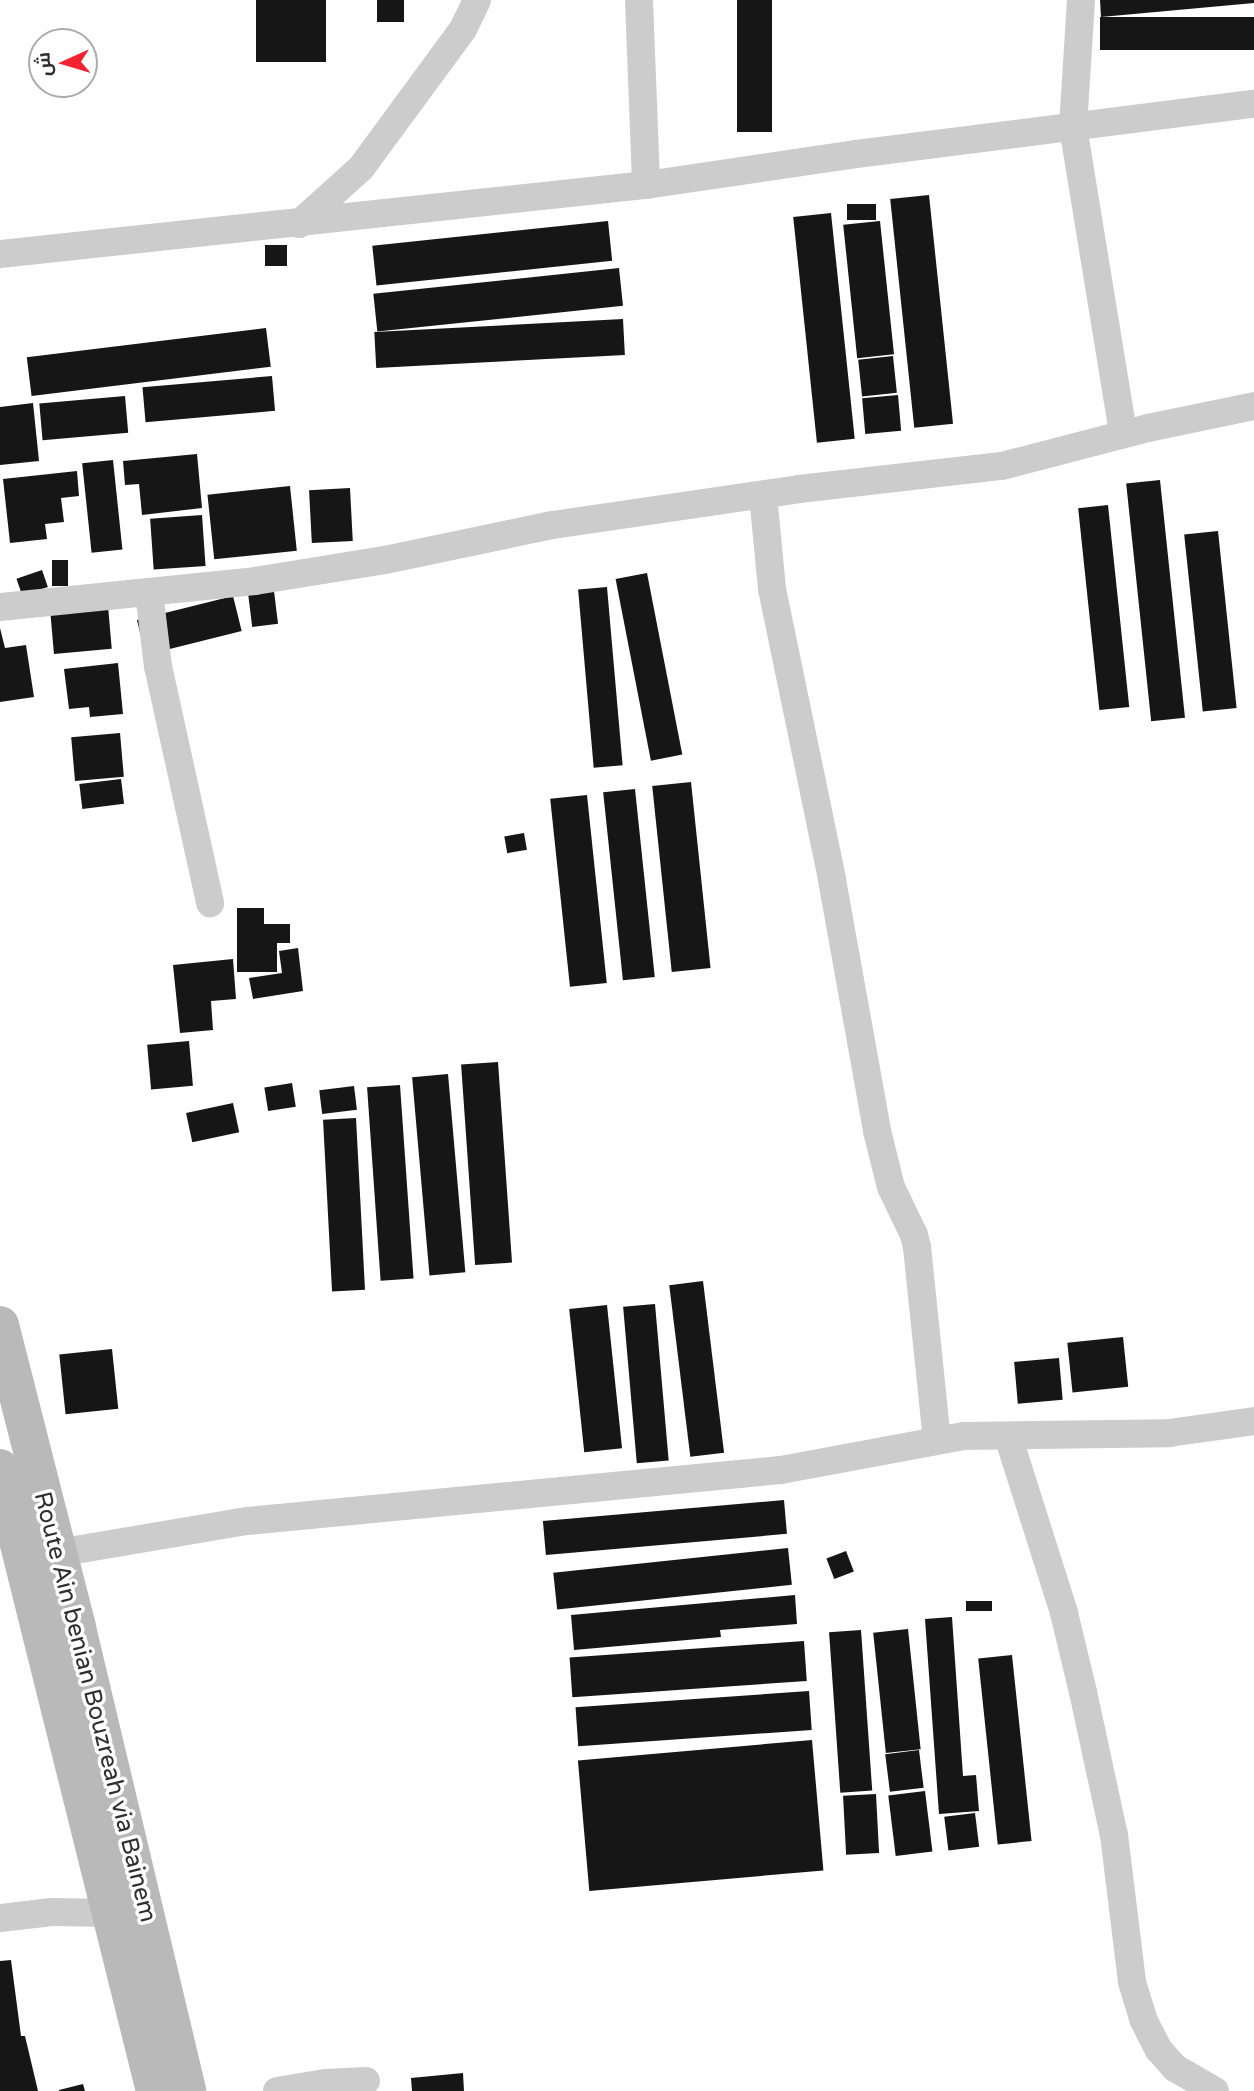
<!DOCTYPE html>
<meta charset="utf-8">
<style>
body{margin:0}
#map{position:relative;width:1254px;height:2091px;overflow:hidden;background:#fff;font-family:"Varela Round",Cairo,sans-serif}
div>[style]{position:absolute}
.building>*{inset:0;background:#161616;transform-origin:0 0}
.street>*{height:28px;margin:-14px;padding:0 14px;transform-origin:14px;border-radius:14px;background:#ccc}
.secondary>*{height:38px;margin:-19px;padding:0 19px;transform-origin:19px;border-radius:19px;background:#b9b9b9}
span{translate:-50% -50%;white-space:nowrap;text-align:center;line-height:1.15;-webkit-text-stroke:7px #fff;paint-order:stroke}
.street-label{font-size:24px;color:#2f2f2f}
.north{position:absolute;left:28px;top:28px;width:70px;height:70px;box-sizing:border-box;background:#fff;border:2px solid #acacac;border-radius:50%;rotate:266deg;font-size:19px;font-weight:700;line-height:28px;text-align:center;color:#2f2f2f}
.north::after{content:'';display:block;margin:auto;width:24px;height:32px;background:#f42330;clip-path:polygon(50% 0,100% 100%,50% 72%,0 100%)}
</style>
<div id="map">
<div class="building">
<div style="left:256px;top:0;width:70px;height:62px"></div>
<div style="left:377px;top:0;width:27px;height:22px"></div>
<div style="left:737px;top:0;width:35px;height:132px"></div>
<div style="clip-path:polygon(1100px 0,1254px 0,1254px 3px,1101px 17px)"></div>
<div style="left:1254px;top:17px;width:33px;height:154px;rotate:90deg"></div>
<div style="left:929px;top:195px;width:230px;height:39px;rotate:84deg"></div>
<div style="left:847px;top:204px;width:29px;height:16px"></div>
<div style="left:831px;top:213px;width:227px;height:38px;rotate:84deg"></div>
<div style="left:608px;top:221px;width:40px;height:237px;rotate:84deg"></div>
<div style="left:880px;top:221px;width:134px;height:37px;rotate:84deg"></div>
<div style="left:265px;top:245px;width:22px;height:21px"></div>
<div style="left:619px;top:268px;width:38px;height:247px;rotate:84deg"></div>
<div style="left:623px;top:319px;width:36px;height:249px;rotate:87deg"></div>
<div style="left:266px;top:328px;width:39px;height:241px;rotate:83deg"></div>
<div style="left:893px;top:356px;width:37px;height:35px;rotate:84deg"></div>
<div style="left:272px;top:376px;width:35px;height:130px;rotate:85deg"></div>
<div style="left:898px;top:395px;width:36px;height:36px;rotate:85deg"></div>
<div style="left:125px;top:396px;width:37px;height:86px;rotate:85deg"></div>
<div style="clip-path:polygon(33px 403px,39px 461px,0 465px,0 407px)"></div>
<div style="clip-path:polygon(197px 454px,202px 508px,142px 515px,139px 484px,125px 485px,123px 461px)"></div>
<div style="left:113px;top:460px;width:90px;height:31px;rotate:84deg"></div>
<div style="clip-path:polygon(77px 471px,79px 496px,61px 498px,64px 522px,45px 524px,47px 539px,10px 543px,3px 479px)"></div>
<div style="left:1160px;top:480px;width:239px;height:34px;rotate:84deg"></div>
<div style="left:290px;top:486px;width:65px;height:83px;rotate:84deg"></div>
<div style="left:350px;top:488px;width:53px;height:41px;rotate:87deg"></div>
<div style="left:1108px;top:505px;width:203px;height:30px;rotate:84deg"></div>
<div style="left:202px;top:515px;width:51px;height:52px;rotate:86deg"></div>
<div style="left:1218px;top:531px;width:178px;height:34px;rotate:84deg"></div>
<div style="left:52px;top:560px;width:16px;height:26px"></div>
<div style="left:42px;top:570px;width:18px;height:27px;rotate:71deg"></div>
<div style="left:647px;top:573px;width:185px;height:32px;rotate:79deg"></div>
<div style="left:607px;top:587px;width:179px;height:29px;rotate:85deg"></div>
<div style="left:274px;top:591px;width:33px;height:26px;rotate:83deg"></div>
<div style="left:233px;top:596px;width:36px;height:99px;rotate:76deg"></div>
<div style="left:108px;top:606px;width:43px;height:58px;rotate:85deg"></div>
<div style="clip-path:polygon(0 628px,5px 648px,26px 645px,34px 697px,0 702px)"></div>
<div style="clip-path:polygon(118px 663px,123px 714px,90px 717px,89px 707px,69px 709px,64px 669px)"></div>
<div style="left:120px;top:733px;width:44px;height:49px;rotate:85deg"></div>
<div style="left:121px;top:779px;width:25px;height:42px;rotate:83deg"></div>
<div style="left:691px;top:782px;width:187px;height:39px;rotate:84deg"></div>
<div style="left:635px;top:789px;width:189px;height:32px;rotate:84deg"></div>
<div style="left:587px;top:795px;width:189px;height:37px;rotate:84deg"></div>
<div style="left:524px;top:833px;width:17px;height:20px;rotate:80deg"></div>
<div style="clip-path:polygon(237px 908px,264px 908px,264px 924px,290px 924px,290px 943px,277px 943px,277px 972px,237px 972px)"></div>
<div style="clip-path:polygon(298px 948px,303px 991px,253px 999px,249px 978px,282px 973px,279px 951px)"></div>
<div style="clip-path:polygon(233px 959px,236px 999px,211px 1001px,213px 1030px,180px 1033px,173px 965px)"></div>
<div style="left:189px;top:1041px;width:45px;height:42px;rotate:85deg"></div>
<div style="left:498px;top:1062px;width:201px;height:37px;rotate:86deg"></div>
<div style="left:448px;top:1074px;width:199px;height:36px;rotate:85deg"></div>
<div style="left:292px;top:1083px;width:24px;height:28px;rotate:81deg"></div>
<div style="left:400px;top:1085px;width:194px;height:33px;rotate:86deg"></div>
<div style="left:354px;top:1086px;width:24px;height:35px;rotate:83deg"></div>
<div style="left:233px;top:1103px;width:30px;height:48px;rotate:78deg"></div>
<div style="left:356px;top:1118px;width:172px;height:33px;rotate:87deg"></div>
<div style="left:703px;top:1281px;width:173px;height:34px;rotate:83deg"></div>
<div style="left:655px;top:1304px;width:157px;height:32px;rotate:85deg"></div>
<div style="left:607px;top:1305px;width:144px;height:38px;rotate:84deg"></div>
<div style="left:1123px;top:1337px;width:50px;height:56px;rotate:84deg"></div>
<div style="left:112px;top:1349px;width:60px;height:53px;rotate:84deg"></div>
<div style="left:1059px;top:1358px;width:42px;height:45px;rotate:85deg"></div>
<div style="left:784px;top:1500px;width:34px;height:242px;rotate:85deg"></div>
<div style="left:788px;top:1548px;width:37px;height:236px;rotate:84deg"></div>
<div style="left:846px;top:1551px;width:22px;height:21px;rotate:69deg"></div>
<div style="clip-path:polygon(795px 1595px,797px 1624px,720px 1630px,721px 1637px,574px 1650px,571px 1615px)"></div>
<div style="left:992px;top:1601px;width:10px;height:26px;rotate:90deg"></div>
<div style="clip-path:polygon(952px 1617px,963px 1776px,976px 1775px,979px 1811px,939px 1814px,925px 1619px)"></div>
<div style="left:908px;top:1629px;width:121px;height:35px;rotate:84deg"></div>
<div style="left:861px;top:1630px;width:161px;height:32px;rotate:86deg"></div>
<div style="left:804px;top:1641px;width:40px;height:235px;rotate:86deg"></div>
<div style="left:1012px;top:1655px;width:187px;height:34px;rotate:84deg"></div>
<div style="left:809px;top:1691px;width:39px;height:234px;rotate:86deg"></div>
<div style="left:812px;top:1740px;width:131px;height:235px;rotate:85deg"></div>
<div style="left:919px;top:1750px;width:38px;height:34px;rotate:83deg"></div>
<div style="left:925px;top:1791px;width:61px;height:37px;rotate:83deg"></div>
<div style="left:876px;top:1794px;width:59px;height:33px;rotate:87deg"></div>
<div style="left:975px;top:1813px;width:34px;height:31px;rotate:83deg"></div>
<div style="clip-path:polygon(11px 1960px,21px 2036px,25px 2036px,38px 2091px,0 2091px,0 1961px)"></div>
<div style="clip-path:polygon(463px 2073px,464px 2091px,412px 2091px,411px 2078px)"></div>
<div style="clip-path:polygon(83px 2084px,85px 2091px,59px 2091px,59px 2090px)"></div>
</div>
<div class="street">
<div style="left:639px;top:0;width:185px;rotate:87.8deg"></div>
<div style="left:1081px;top:0;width:127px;rotate:93.6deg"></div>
<div style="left:1073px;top:127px;width:311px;rotate:80.7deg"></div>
<div style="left:299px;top:224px;width:84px;rotate:-42.1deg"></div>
<div style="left:361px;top:168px;width:172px;rotate:-53.7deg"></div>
<div style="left:463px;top:29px;width:32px;rotate:-64deg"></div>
<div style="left:0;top:254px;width:650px;rotate:-6.1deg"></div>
<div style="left:646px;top:185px;width:212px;rotate:-8.4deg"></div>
<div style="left:856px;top:154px;width:401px;rotate:-7.2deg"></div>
<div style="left:763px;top:495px;width:94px;rotate:84.5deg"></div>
<div style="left:772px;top:589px;width:297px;rotate:78.3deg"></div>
<div style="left:832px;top:880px;width:255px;rotate:79.8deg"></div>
<div style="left:877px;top:1131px;width:58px;rotate:76deg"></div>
<div style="left:891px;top:1187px;width:53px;rotate:64.4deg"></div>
<div style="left:914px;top:1235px;width:12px;rotate:76deg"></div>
<div style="left:917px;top:1247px;width:194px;rotate:84.1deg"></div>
<div style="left:149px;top:592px;width:75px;rotate:83.1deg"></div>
<div style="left:158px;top:666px;width:243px;rotate:77.6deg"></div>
<div style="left:0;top:607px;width:256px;rotate:-5.8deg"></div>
<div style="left:255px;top:581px;width:132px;rotate:-9.2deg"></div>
<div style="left:385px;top:560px;width:172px;rotate:-11.8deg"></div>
<div style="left:553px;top:525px;width:249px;rotate:-8.3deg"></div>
<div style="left:799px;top:489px;width:204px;rotate:-6.5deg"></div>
<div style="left:1002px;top:466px;width:151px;rotate:-14.6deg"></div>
<div style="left:1148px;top:428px;width:108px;rotate:-11.7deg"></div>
<div style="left:1008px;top:1436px;width:186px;rotate:72.4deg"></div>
<div style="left:1064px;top:1613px;width:81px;rotate:76.5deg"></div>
<div style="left:1083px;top:1692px;width:146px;rotate:77.8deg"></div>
<div style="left:1114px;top:1835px;width:148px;rotate:83deg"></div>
<div style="left:1132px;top:1982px;width:39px;rotate:73deg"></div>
<div style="left:1143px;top:2019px;width:35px;rotate:63deg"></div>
<div style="left:1159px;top:2050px;width:24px;rotate:48deg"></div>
<div style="left:1175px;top:2068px;width:46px;rotate:29.9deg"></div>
<div style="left:40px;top:1556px;width:211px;rotate:-9.6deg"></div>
<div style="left:248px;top:1521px;width:535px;rotate:-5.47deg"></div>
<div style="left:781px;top:1470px;width:186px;rotate:-10.5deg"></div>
<div style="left:964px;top:1436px;width:205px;rotate:-0.8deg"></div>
<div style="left:1169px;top:1433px;width:86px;rotate:-8deg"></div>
<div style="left:0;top:1918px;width:52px;rotate:-6.6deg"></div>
<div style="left:52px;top:1912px;width:59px;rotate:1deg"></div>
<div style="left:277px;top:2091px;width:50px;rotate:-9.3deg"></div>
<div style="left:326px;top:2083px;width:40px;rotate:-2.9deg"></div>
</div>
<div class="secondary">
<div style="left:0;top:1325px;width:313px;rotate:75.7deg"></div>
<div style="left:77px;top:1628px;width:476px;rotate:76.6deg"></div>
<div style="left:0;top:1468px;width:642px;rotate:76.03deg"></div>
</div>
<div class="street-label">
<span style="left:95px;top:1707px;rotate:76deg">Route Ain benian Bouzreah via Bainem</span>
</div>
<div class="north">ش</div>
</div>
